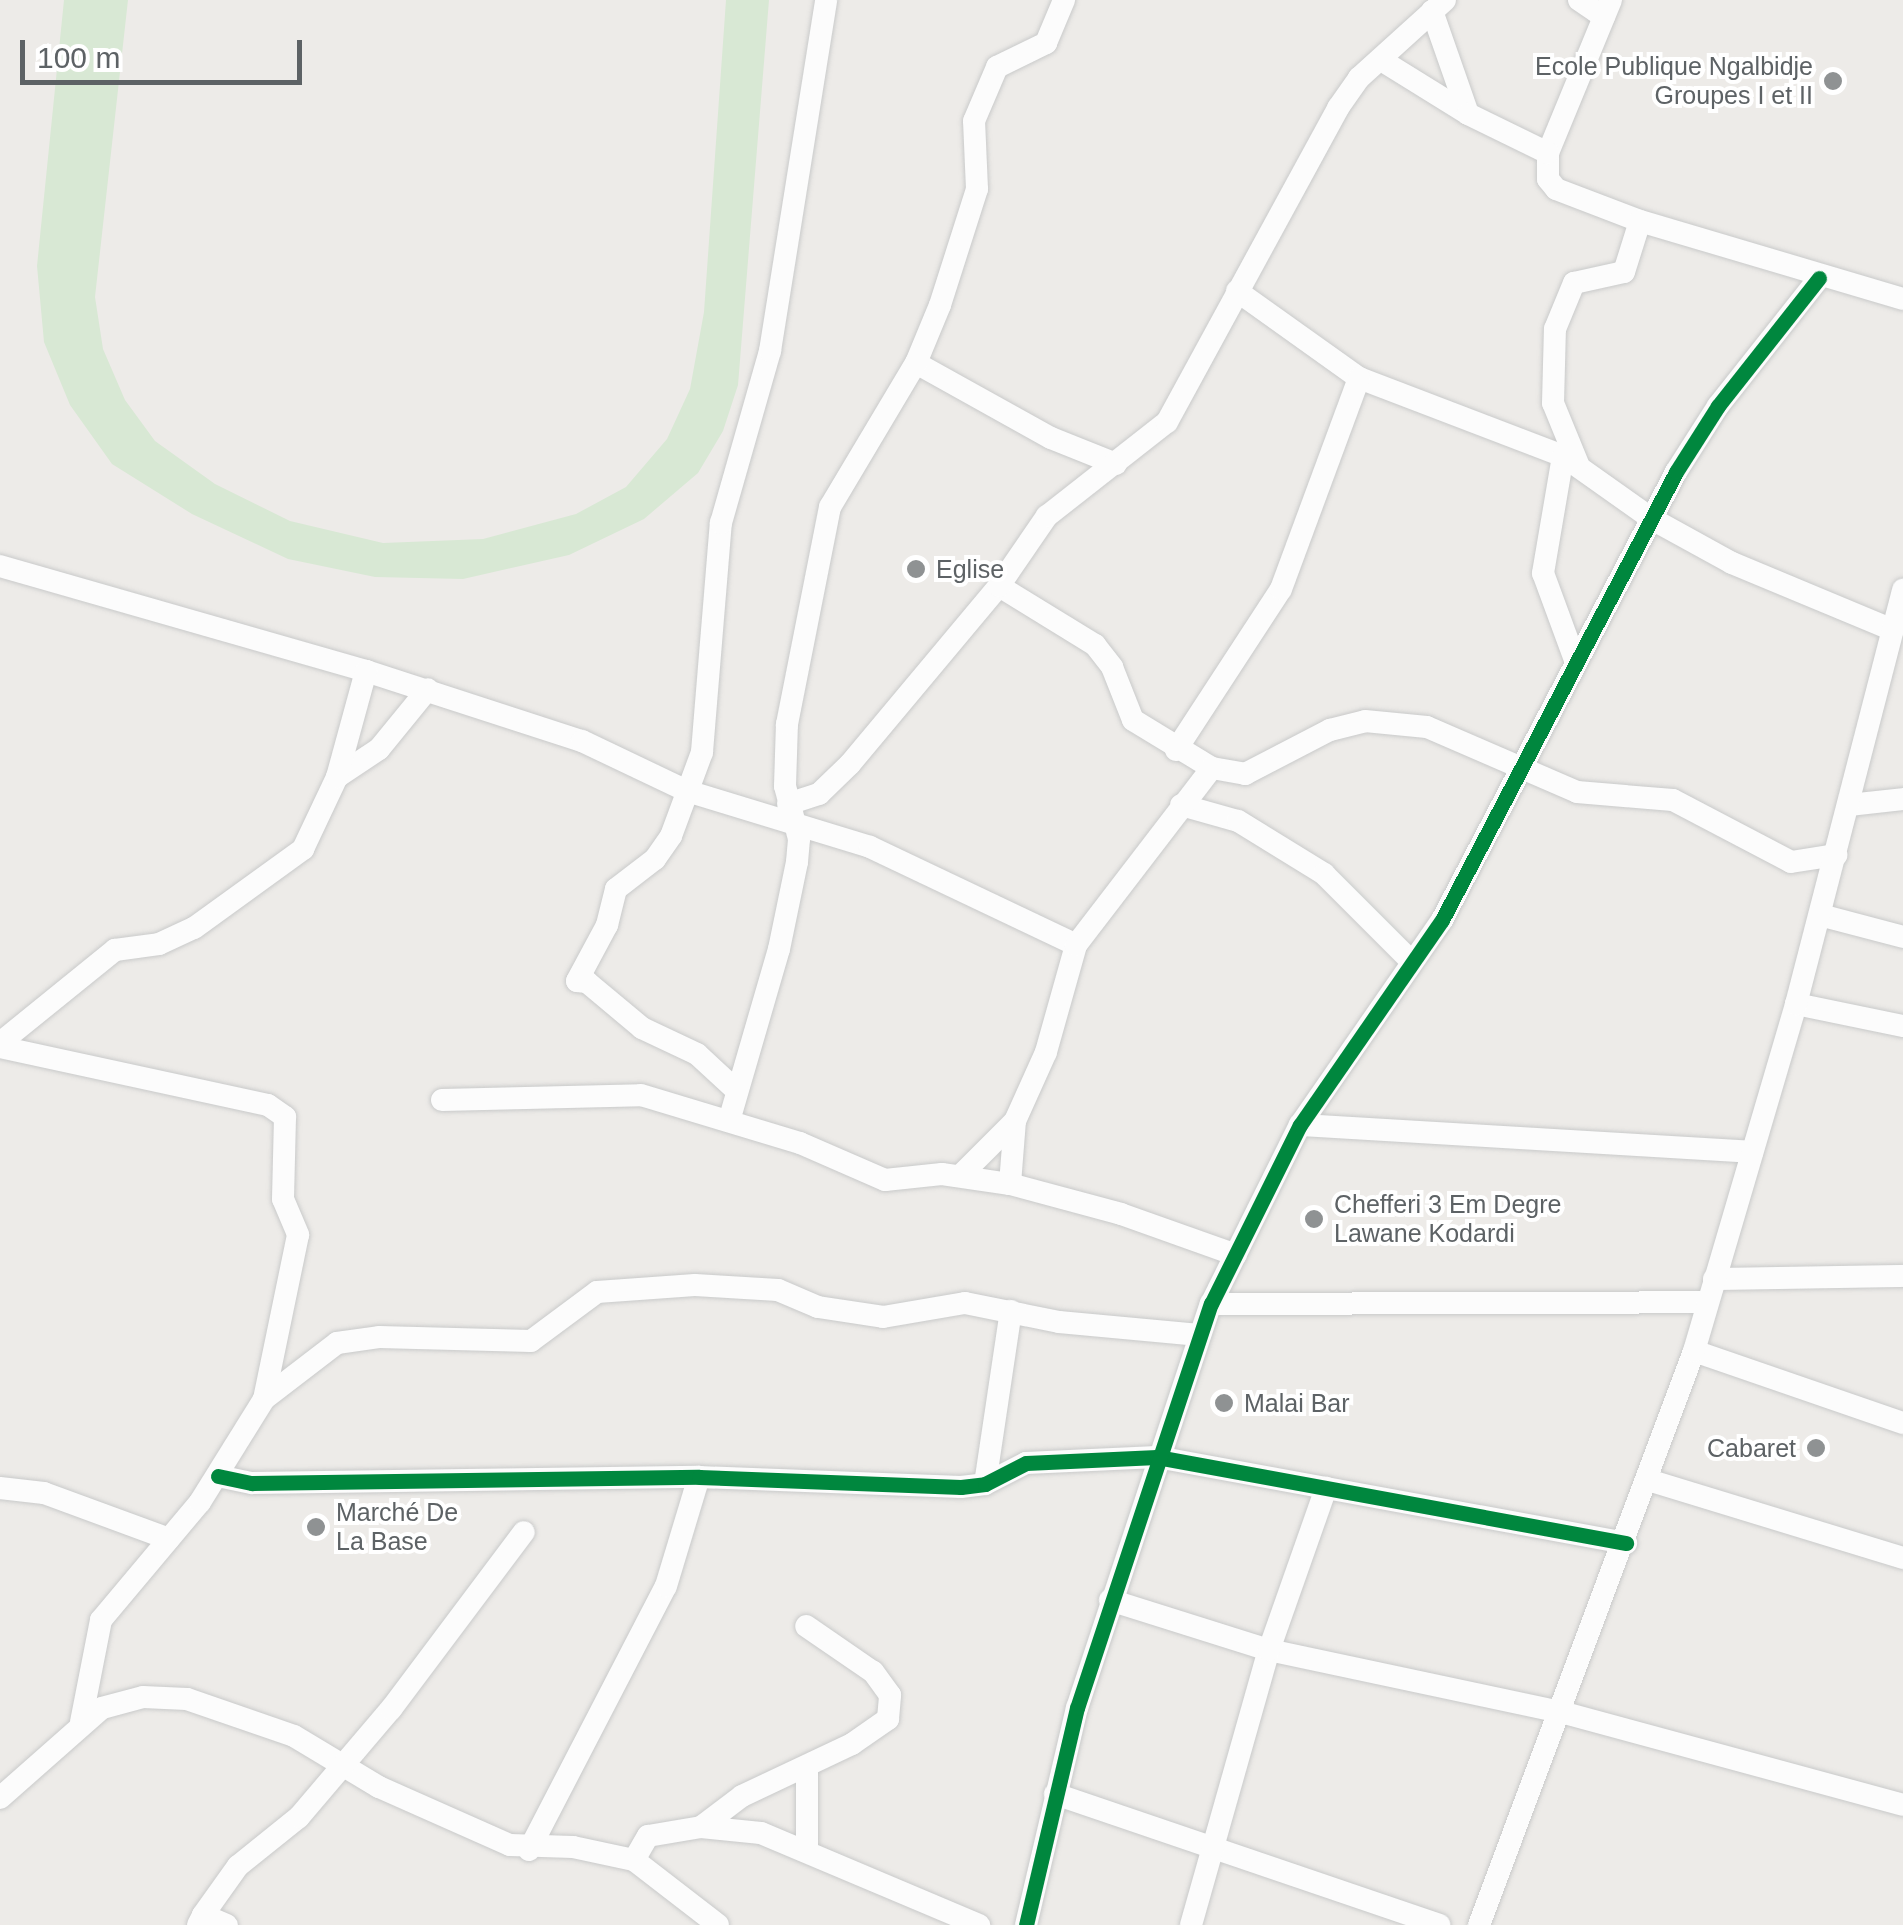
<!DOCTYPE html>
<meta charset="utf-8">
<style>
body{margin:0}
#map{position:relative;width:1903px;height:1925px;overflow:hidden;background:#edebe8;font-family:Helvetica,sans-serif}
div>[style]{position:absolute}
.green>*{inset:0;background:#d8e8d4}
.roads{filter:drop-shadow(0 0 2px #c9caca) drop-shadow(0 0 2px #c9caca)}
.minor>*{height:22px;margin:-11px;padding:0 11px;transform-origin:11px;border-radius:11px;background:#fcfcfc}
.cycleway>*{height:15px;margin:-7.5px;padding:0 7.5px;transform-origin:7.5px;border-radius:7.5px;background:#00873e}
.dots>*{width:28px;height:28px;translate:-50% -50%;box-sizing:border-box;border:5px solid #fff;border-radius:50%}
span{translate:-50% -50%;white-space:nowrap;text-align:center;line-height:1.15;-webkit-text-stroke:8px #fff;paint-order:stroke}
.poi-label{font-size:25px;color:#5d6265}
.right{translate:-100% -50%;text-align:right}
.left{translate:0 -50%;text-align:left}
.scale{position:absolute;left:20px;top:40px;width:282px;height:45px;box-sizing:border-box;border:5px solid #5d6265;border-top:0;padding-left:12px;font-size:30px;line-height:35px;white-space:nowrap;color:#5d6265;-webkit-text-stroke:8px #fff;paint-order:stroke}
</style>
<div id="map">
<div class="green">
<div style="clip-path:polygon(64px 0,128px 0,95px 297px,103px 349px,125px 400px,155px 441px,215px 484px,290px 521px,383px 543px,483px 539px,576px 514px,626px 487px,667px 439px,690px 389px,704px 312px,726px 0,769px 0,738px 385px,723px 431px,698px 473px,644px 519px,569px 555px,463px 579px,375px 577px,288px 559px,192px 514px,112px 464px,70px 405px,44px 342px,37px 266px)"></div>
</div>
<div class="roads">
<div class="minor">
<div style="left:1579px;top:0;width:30px;rotate:34deg"></div>
<div style="left:1611px;top:0;width:165px;rotate:112.4deg"></div>
<div style="left:1548px;top:153px;width:26px;rotate:90deg"></div>
<div style="left:1548px;top:179px;width:13px;rotate:51deg"></div>
<div style="left:1556px;top:189px;width:90px;rotate:20.9deg"></div>
<div style="left:1640px;top:221px;width:274px;rotate:16.5deg"></div>
<div style="left:1432px;top:11px;width:109px;rotate:70.7deg"></div>
<div style="left:1381px;top:60px;width:102px;rotate:31.8deg"></div>
<div style="left:1468px;top:114px;width:89px;rotate:26deg"></div>
<div style="left:1237px;top:291px;width:150px;rotate:35.5deg"></div>
<div style="left:1359px;top:378px;width:218px;rotate:20.9deg"></div>
<div style="left:1563px;top:456px;width:109px;rotate:35.3deg"></div>
<div style="left:1652px;top:519px;width:91px;rotate:28.8deg"></div>
<div style="left:1732px;top:563px;width:174px;rotate:22.6deg"></div>
<div style="left:916px;top:363px;width:154px;rotate:29.1deg"></div>
<div style="left:1051px;top:438px;width:70px;rotate:21.8deg"></div>
<div style="left:1563px;top:456px;width:119px;rotate:99.7deg"></div>
<div style="left:1543px;top:573px;width:93px;rotate:69.8deg"></div>
<div style="left:1578px;top:464px;width:66px;rotate:-112.3deg"></div>
<div style="left:1553px;top:403px;width:74px;rotate:-88.5deg"></div>
<div style="left:1555px;top:329px;width:50px;rotate:-67.6deg"></div>
<div style="left:1574px;top:283px;width:51px;rotate:-12.4deg"></div>
<div style="left:1624px;top:272px;width:53px;rotate:-72.6deg"></div>
<div style="left:0;top:566px;width:381px;rotate:16deg"></div>
<div style="left:366px;top:671px;width:227px;rotate:18deg"></div>
<div style="left:582px;top:741px;width:116px;rotate:25.5deg"></div>
<div style="left:687px;top:791px;width:191px;rotate:17deg"></div>
<div style="left:870px;top:847px;width:228px;rotate:25.4deg"></div>
<div style="left:999px;top:586px;width:113px;rotate:31.6deg"></div>
<div style="left:1095px;top:645px;width:28px;rotate:52deg"></div>
<div style="left:1112px;top:667px;width:57px;rotate:68.4deg"></div>
<div style="left:1133px;top:720px;width:92px;rotate:31.3deg"></div>
<div style="left:1212px;top:768px;width:34px;rotate:10deg"></div>
<div style="left:1245px;top:774px;width:96px;rotate:-27.4deg"></div>
<div style="left:1330px;top:730px;width:36px;rotate:-14deg"></div>
<div style="left:1365px;top:721px;width:62px;rotate:5.5deg"></div>
<div style="left:1427px;top:727px;width:163px;rotate:23.4deg"></div>
<div style="left:1577px;top:792px;width:96px;rotate:4.8deg"></div>
<div style="left:1673px;top:800px;width:133px;rotate:27.7deg"></div>
<div style="left:1791px;top:862px;width:46px;rotate:-8.8deg"></div>
<div style="left:1176px;top:750px;width:192px;rotate:-56.9deg"></div>
<div style="left:1281px;top:589px;width:225px;rotate:-69.7deg"></div>
<div style="left:337px;top:777px;width:50px;rotate:-33.7deg"></div>
<div style="left:379px;top:749px;width:77px;rotate:-50.8deg"></div>
<div style="left:788px;top:804px;width:33px;rotate:-18deg"></div>
<div style="left:819px;top:794px;width:43px;rotate:-44.1deg"></div>
<div style="left:850px;top:764px;width:232px;rotate:-50.1deg"></div>
<div style="left:999px;top:586px;width:85px;rotate:-55.6deg"></div>
<div style="left:1047px;top:516px;width:152px;rotate:-38.1deg"></div>
<div style="left:1167px;top:422px;width:358px;rotate:-61.4deg"></div>
<div style="left:1338px;top:108px;width:37px;rotate:-55deg"></div>
<div style="left:1359px;top:78px;width:116px;rotate:-42.2deg"></div>
<div style="left:1181px;top:805px;width:59px;rotate:15.7deg"></div>
<div style="left:1238px;top:821px;width:101px;rotate:31.6deg"></div>
<div style="left:1324px;top:874px;width:124px;rotate:45deg"></div>
<div style="left:1849px;top:805px;width:54px;rotate:-6.3deg"></div>
<div style="left:1820px;top:915px;width:86px;rotate:14.8deg"></div>
<div style="left:1796px;top:1004px;width:109px;rotate:11.6deg"></div>
<div style="left:0;top:1043px;width:148px;rotate:-39deg"></div>
<div style="left:115px;top:950px;width:44px;rotate:-7.8deg"></div>
<div style="left:159px;top:944px;width:38px;rotate:-25deg"></div>
<div style="left:194px;top:928px;width:135px;rotate:-35.9deg"></div>
<div style="left:303px;top:849px;width:80px;rotate:-64.7deg"></div>
<div style="left:337px;top:777px;width:110px;rotate:-74.7deg"></div>
<div style="left:0;top:1047px;width:274px;rotate:12.2deg"></div>
<div style="left:268px;top:1105px;width:21px;rotate:35deg"></div>
<div style="left:285px;top:1117px;width:82px;rotate:91.4deg"></div>
<div style="left:283px;top:1199px;width:39px;rotate:67deg"></div>
<div style="left:298px;top:1235px;width:167px;rotate:101.7deg"></div>
<div style="left:737px;top:1091px;width:54px;rotate:-137.2deg"></div>
<div style="left:697px;top:1054px;width:61px;rotate:-154.7deg"></div>
<div style="left:642px;top:1028px;width:72px;rotate:-140.1deg"></div>
<div style="left:587px;top:982px;width:10px;rotate:-174deg"></div>
<div style="left:577px;top:981px;width:64px;rotate:-61.8deg"></div>
<div style="left:607px;top:925px;width:37px;rotate:-76deg"></div>
<div style="left:616px;top:889px;width:49px;rotate:-37.6deg"></div>
<div style="left:655px;top:859px;width:28px;rotate:-55deg"></div>
<div style="left:671px;top:836px;width:90px;rotate:-69.7deg"></div>
<div style="left:702px;top:752px;width:230px;rotate:-85.3deg"></div>
<div style="left:721px;top:523px;width:179px;rotate:-74.1deg"></div>
<div style="left:770px;top:351px;width:355px;rotate:-80.9deg"></div>
<div style="left:442px;top:1100px;width:199px;rotate:-1.4deg"></div>
<div style="left:641px;top:1095px;width:166px;rotate:16.8deg"></div>
<div style="left:800px;top:1143px;width:93px;rotate:23.5deg"></div>
<div style="left:885px;top:1180px;width:57px;rotate:-6deg"></div>
<div style="left:942px;top:1174px;width:69px;rotate:8.4deg"></div>
<div style="left:1010px;top:1184px;width:115px;rotate:15.1deg"></div>
<div style="left:1121px;top:1214px;width:122px;rotate:19.6deg"></div>
<div style="left:729px;top:1121px;width:179px;rotate:-73.8deg"></div>
<div style="left:779px;top:949px;width:89px;rotate:-78.3deg"></div>
<div style="left:797px;top:862px;width:23px;rotate:-85deg"></div>
<div style="left:799px;top:839px;width:55px;rotate:-104.8deg"></div>
<div style="left:785px;top:786px;width:62px;rotate:-88.2deg"></div>
<div style="left:787px;top:724px;width:221px;rotate:-78.8deg"></div>
<div style="left:830px;top:507px;width:168px;rotate:-59.2deg"></div>
<div style="left:916px;top:363px;width:63px;rotate:-67.5deg"></div>
<div style="left:940px;top:305px;width:122px;rotate:-72.3deg"></div>
<div style="left:977px;top:189px;width:68px;rotate:-92.5deg"></div>
<div style="left:974px;top:121px;width:59px;rotate:-66.9deg"></div>
<div style="left:997px;top:67px;width:55px;rotate:-26.1deg"></div>
<div style="left:1046px;top:43px;width:47px;rotate:-67.3deg"></div>
<div style="left:1300px;top:1125px;width:453px;rotate:3.4deg"></div>
<div style="left:961px;top:1175px;width:76px;rotate:-45deg"></div>
<div style="left:1010px;top:1184px;width:63px;rotate:-85.5deg"></div>
<div style="left:1015px;top:1121px;width:76px;rotate:-65.8deg"></div>
<div style="left:1046px;top:1052px;width:111px;rotate:-74.3deg"></div>
<div style="left:1076px;top:945px;width:223px;rotate:-52.5deg"></div>
<div style="left:1714px;top:1279px;width:189px;rotate:-0.9deg"></div>
<div style="left:1211px;top:1304px;width:494px;rotate:-0.2deg"></div>
<div style="left:1694px;top:1351px;width:221px;rotate:19deg"></div>
<div style="left:218px;top:1476px;width:35px;rotate:12deg"></div>
<div style="left:252px;top:1483px;width:447px;rotate:-0.8deg"></div>
<div style="left:699px;top:1477px;width:262px;rotate:2.2deg"></div>
<div style="left:961px;top:1487px;width:24px;rotate:-7deg"></div>
<div style="left:985px;top:1484px;width:46px;rotate:-27.1deg"></div>
<div style="left:1026px;top:1463px;width:131px;rotate:-2.6deg"></div>
<div style="left:1157px;top:1457px;width:477px;rotate:10.4deg"></div>
<div style="left:1648px;top:1480px;width:267px;rotate:17deg"></div>
<div style="left:985px;top:1484px;width:175px;rotate:-81.5deg"></div>
<div style="left:0;top:1488px;width:44px;rotate:6.5deg"></div>
<div style="left:44px;top:1493px;width:133px;rotate:20.2deg"></div>
<div style="left:1110px;top:1600px;width:167px;rotate:17.5deg"></div>
<div style="left:1269px;top:1650px;width:299px;rotate:12deg"></div>
<div style="left:1561px;top:1712px;width:354px;rotate:15.2deg"></div>
<div style="left:81px;top:1722px;width:104px;rotate:-78.9deg"></div>
<div style="left:101px;top:1620px;width:154px;rotate:-50deg"></div>
<div style="left:200px;top:1502px;width:121px;rotate:-58.1deg"></div>
<div style="left:264px;top:1399px;width:92px;rotate:-37.5deg"></div>
<div style="left:337px;top:1343px;width:42px;rotate:-8.1deg"></div>
<div style="left:379px;top:1337px;width:152px;rotate:1.5deg"></div>
<div style="left:531px;top:1341px;width:82px;rotate:-36.6deg"></div>
<div style="left:597px;top:1292px;width:98px;rotate:-4.1deg"></div>
<div style="left:695px;top:1285px;width:83px;rotate:3.4deg"></div>
<div style="left:778px;top:1290px;width:43px;rotate:23deg"></div>
<div style="left:818px;top:1307px;width:66px;rotate:8.7deg"></div>
<div style="left:883px;top:1317px;width:83px;rotate:-9.7deg"></div>
<div style="left:965px;top:1303px;width:96px;rotate:11.4deg"></div>
<div style="left:1059px;top:1322px;width:141px;rotate:5.3deg"></div>
<div style="left:807px;top:1767px;width:83px;rotate:90deg"></div>
<div style="left:1055px;top:1794px;width:406px;rotate:18.8deg"></div>
<div style="left:0;top:1798px;width:136px;rotate:-41.4deg"></div>
<div style="left:102px;top:1708px;width:42px;rotate:-15deg"></div>
<div style="left:143px;top:1697px;width:44px;rotate:2.6deg"></div>
<div style="left:187px;top:1699px;width:113px;rotate:19.1deg"></div>
<div style="left:294px;top:1736px;width:99px;rotate:31deg"></div>
<div style="left:379px;top:1787px;width:143px;rotate:23.9deg"></div>
<div style="left:510px;top:1845px;width:63px;rotate:1.8deg"></div>
<div style="left:573px;top:1847px;width:62px;rotate:12deg"></div>
<div style="left:634px;top:1860px;width:106px;rotate:37.7deg"></div>
<div style="left:701px;top:1827px;width:51px;rotate:-37.1deg"></div>
<div style="left:742px;top:1796px;width:122px;rotate:-25.3deg"></div>
<div style="left:852px;top:1744px;width:44px;rotate:-34.8deg"></div>
<div style="left:888px;top:1719px;width:24px;rotate:-85deg"></div>
<div style="left:890px;top:1695px;width:29px;rotate:-126deg"></div>
<div style="left:873px;top:1672px;width:81px;rotate:-145.5deg"></div>
<div style="left:529px;top:1850px;width:297px;rotate:-62.6deg"></div>
<div style="left:666px;top:1586px;width:114px;rotate:-73.2deg"></div>
<div style="left:634px;top:1860px;width:28px;rotate:-60deg"></div>
<div style="left:648px;top:1836px;width:54px;rotate:-9.6deg"></div>
<div style="left:701px;top:1827px;width:60px;rotate:5.7deg"></div>
<div style="left:761px;top:1833px;width:237px;rotate:22.9deg"></div>
<div style="left:203px;top:1915px;width:60px;rotate:-54.5deg"></div>
<div style="left:238px;top:1866px;width:78px;rotate:-38.8deg"></div>
<div style="left:299px;top:1817px;width:142px;rotate:-49.6deg"></div>
<div style="left:391px;top:1709px;width:221px;rotate:-53.1deg"></div>
<div style="left:198px;top:1925px;width:11px;rotate:-63deg"></div>
<div style="left:203px;top:1915px;width:26px;rotate:23deg"></div>
<div style="left:1026px;top:1925px;width:223px;rotate:-76.8deg"></div>
<div style="left:1077px;top:1708px;width:426px;rotate:-71.7deg"></div>
<div style="left:1211px;top:1304px;width:200px;rotate:-63.6deg"></div>
<div style="left:1300px;top:1125px;width:249px;rotate:-55.3deg"></div>
<div style="left:1442px;top:920px;width:505px;rotate:-62.42deg"></div>
<div style="left:1676px;top:472px;width:78px;rotate:-57.5deg"></div>
<div style="left:1718px;top:406px;width:163px;rotate:-51.7deg"></div>
<div style="left:1191px;top:1925px;width:286px;rotate:-74.2deg"></div>
<div style="left:1269px;top:1650px;width:172px;rotate:-70.6deg"></div>
<div style="left:1479px;top:1925px;width:613px;rotate:-69.47deg"></div>
<div style="left:1694px;top:1351px;width:362px;rotate:-73.6deg"></div>
<div style="left:1796px;top:1004px;width:428px;rotate:-75.5deg"></div>
</div>
</div>
<div class="cycleway">
<div style="left:218px;top:1476px;width:35px;rotate:12deg"></div>
<div style="left:252px;top:1483px;width:447px;rotate:-0.8deg"></div>
<div style="left:699px;top:1477px;width:262px;rotate:2.2deg"></div>
<div style="left:961px;top:1487px;width:24px;rotate:-7deg"></div>
<div style="left:985px;top:1484px;width:46px;rotate:-27.1deg"></div>
<div style="left:1026px;top:1463px;width:131px;rotate:-2.6deg"></div>
<div style="left:1157px;top:1457px;width:477px;rotate:10.4deg"></div>
<div style="left:1026px;top:1925px;width:223px;rotate:-76.8deg"></div>
<div style="left:1077px;top:1708px;width:426px;rotate:-71.7deg"></div>
<div style="left:1211px;top:1304px;width:200px;rotate:-63.6deg"></div>
<div style="left:1300px;top:1125px;width:249px;rotate:-55.3deg"></div>
<div style="left:1442px;top:920px;width:505px;rotate:-62.42deg"></div>
<div style="left:1676px;top:472px;width:78px;rotate:-57.5deg"></div>
<div style="left:1718px;top:406px;width:163px;rotate:-51.7deg"></div>
</div>
<div class="dots">
<div style="left:1833px;top:81px;background:#8f9293"></div>
<div style="left:916px;top:569px;background:#8f9293"></div>
<div style="left:1314px;top:1219px;background:#8f9293"></div>
<div style="left:1224px;top:1403px;background:#8f9293"></div>
<div style="left:1816px;top:1448px;background:#8f9293"></div>
<div style="left:316px;top:1527px;background:#8f9293"></div>
</div>
<div class="poi-label">
<span class="right" style="left:1813px;top:81px">Ecole Publique Ngalbidje<br>Groupes I et II</span>
<span class="left" style="left:936px;top:569px">Eglise</span>
<span class="left" style="left:1334px;top:1219px">Chefferi 3 Em Degre<br>Lawane Kodardi</span>
<span class="left" style="left:1244px;top:1403px">Malai Bar</span>
<span class="right" style="left:1796px;top:1448px">Cabaret</span>
<span class="left" style="left:336px;top:1527px">Marché De<br>La Base</span>
</div>
<div class="scale">100 m</div>
</div>
